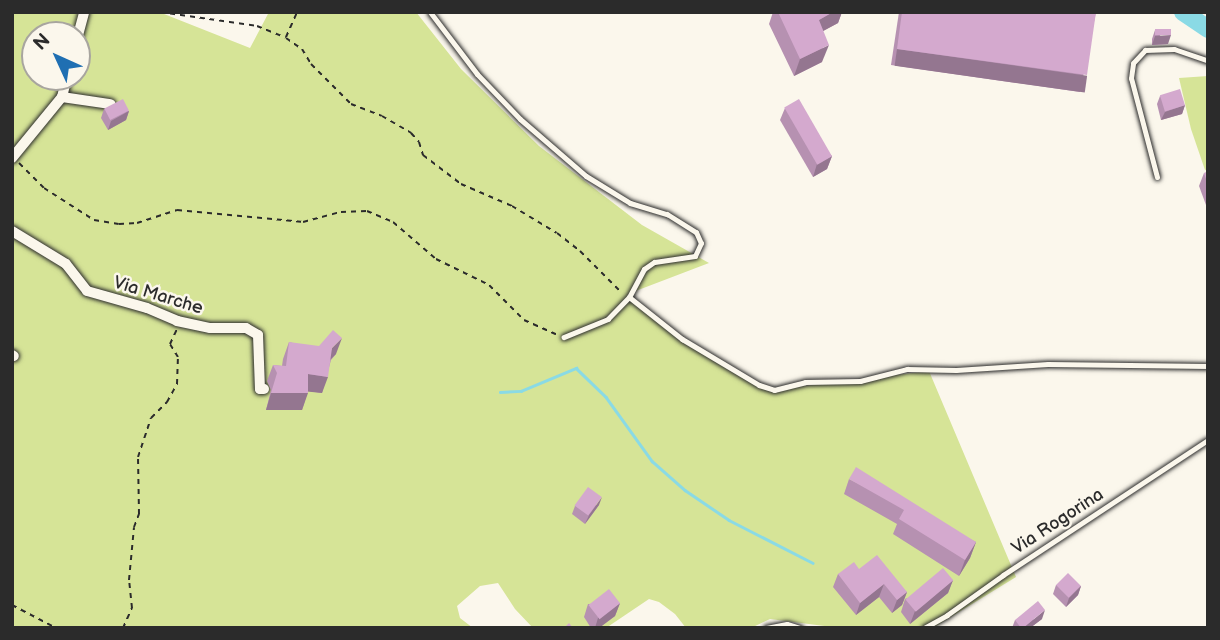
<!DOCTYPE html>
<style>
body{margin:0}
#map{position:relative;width:1220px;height:640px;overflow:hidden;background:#fbf7ec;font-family:"Balsamiq Sans",sans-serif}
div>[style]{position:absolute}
.green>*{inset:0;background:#d6e497}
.stream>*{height:2.5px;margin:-1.25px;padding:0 1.25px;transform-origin:1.25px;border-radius:1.25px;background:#8adae5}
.river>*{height:18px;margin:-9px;padding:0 9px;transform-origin:9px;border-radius:9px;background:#8adae5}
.path>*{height:2px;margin-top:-1px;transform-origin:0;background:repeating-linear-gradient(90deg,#2b2b2b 0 5px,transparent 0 10px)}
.roads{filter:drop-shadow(0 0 2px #2b2b2b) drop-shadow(0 0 2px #2b2b2b)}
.service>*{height:5px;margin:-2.5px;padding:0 2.5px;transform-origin:2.5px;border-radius:2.5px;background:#fbf7ec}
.minor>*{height:10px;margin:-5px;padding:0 5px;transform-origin:5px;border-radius:5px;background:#fbf7ec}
.wall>*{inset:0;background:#b691b1}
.shaded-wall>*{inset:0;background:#947690;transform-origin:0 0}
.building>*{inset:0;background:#d4a9ce;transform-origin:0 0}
span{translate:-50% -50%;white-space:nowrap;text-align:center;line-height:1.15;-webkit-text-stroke:5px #fbf7ec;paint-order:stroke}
.street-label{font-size:18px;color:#2b2b2b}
.frame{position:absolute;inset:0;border:14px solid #2b2b2b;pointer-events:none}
.north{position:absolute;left:21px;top:21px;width:70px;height:70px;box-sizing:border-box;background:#fbf7ec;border:2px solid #a8a59f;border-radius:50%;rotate:315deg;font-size:19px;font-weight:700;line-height:28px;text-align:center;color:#2b2b2b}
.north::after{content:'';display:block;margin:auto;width:24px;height:32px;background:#1f6fb2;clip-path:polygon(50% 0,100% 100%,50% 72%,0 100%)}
</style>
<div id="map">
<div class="green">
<div style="clip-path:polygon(evenodd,12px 12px,159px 12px,250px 48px,269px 12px,416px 12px,461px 69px,539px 146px,642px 225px,709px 263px,633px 292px,630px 298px,644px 312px,753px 384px,779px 389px,929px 371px,1016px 577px,933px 628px,840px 628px,770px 619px,751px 628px,686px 628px,675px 614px,659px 602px,649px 599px,606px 628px,533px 628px,515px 609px,498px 583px,480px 586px,457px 606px,460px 618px,473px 628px,12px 628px,12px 12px,35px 35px,77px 35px,77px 77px,35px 77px,35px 35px)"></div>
<div style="clip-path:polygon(1208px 76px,1208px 169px,1205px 170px,1191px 129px,1179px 78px)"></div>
</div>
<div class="stream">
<div style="left:500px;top:392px;width:21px;rotate:-3deg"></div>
<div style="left:521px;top:391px;width:60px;rotate:-22.7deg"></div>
<div style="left:576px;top:368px;width:42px;rotate:44deg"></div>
<div style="left:606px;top:397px;width:79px;rotate:54.3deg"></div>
<div style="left:652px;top:461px;width:44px;rotate:41.3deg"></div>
<div style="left:685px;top:490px;width:53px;rotate:34.3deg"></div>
<div style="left:729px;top:520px;width:94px;rotate:27.1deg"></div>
</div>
<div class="river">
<div style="left:1183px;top:12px;width:30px;rotate:34deg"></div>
</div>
<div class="path">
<div style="left:160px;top:12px;width:98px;rotate:8.2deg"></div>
<div style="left:257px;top:26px;width:31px;rotate:22deg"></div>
<div style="left:286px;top:38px;width:19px;rotate:35deg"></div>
<div style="left:302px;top:49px;width:17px;rotate:59deg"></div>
<div style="left:311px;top:64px;width:57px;rotate:45deg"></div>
<div style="left:351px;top:104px;width:33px;rotate:21deg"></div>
<div style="left:382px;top:116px;width:34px;rotate:30deg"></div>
<div style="left:411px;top:133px;width:12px;rotate:48deg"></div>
<div style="left:419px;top:142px;width:14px;rotate:73deg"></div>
<div style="left:423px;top:155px;width:48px;rotate:37.3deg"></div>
<div style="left:461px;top:184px;width:56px;rotate:23.3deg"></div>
<div style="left:512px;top:206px;width:52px;rotate:31deg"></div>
<div style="left:557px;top:233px;width:29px;rotate:38deg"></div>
<div style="left:580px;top:251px;width:59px;rotate:45deg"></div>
<div style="left:286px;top:37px;width:27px;rotate:-66deg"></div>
<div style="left:19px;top:163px;width:35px;rotate:45deg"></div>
<div style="left:44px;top:188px;width:59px;rotate:32.6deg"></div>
<div style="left:94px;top:220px;width:25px;rotate:9deg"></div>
<div style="left:119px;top:224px;width:18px;rotate:-3deg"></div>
<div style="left:137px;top:223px;width:42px;rotate:-18deg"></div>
<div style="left:177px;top:210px;width:127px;rotate:5.4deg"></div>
<div style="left:303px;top:222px;width:39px;rotate:-15deg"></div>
<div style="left:341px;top:212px;width:26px;rotate:-2deg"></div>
<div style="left:367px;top:211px;width:28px;rotate:23deg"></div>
<div style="left:393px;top:222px;width:57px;rotate:40.7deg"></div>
<div style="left:436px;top:259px;width:59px;rotate:26.1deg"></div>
<div style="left:489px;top:285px;width:49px;rotate:45deg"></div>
<div style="left:524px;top:320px;width:35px;rotate:24deg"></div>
<div style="left:12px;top:605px;width:50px;rotate:27.6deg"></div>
<div style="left:123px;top:628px;width:22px;rotate:-66deg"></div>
<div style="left:132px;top:608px;width:28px;rotate:-96deg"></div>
<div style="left:129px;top:580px;width:53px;rotate:-84.6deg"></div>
<div style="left:134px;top:527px;width:14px;rotate:-69deg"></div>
<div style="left:139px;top:514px;width:57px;rotate:-91deg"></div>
<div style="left:138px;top:457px;width:41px;rotate:-71.6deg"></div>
<div style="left:151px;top:418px;width:23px;rotate:-45deg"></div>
<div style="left:167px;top:402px;width:21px;rotate:-61deg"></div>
<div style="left:177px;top:384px;width:27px;rotate:-88deg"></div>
<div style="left:178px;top:357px;width:15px;rotate:-122deg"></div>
<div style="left:170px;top:344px;width:17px;rotate:-65deg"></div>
<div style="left:247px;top:628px;width:1px"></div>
</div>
<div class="roads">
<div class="service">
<div style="left:430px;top:12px;width:78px;rotate:52.8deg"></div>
<div style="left:477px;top:74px;width:62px;rotate:46.3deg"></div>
<div style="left:520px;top:119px;width:87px;rotate:40.8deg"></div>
<div style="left:586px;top:176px;width:52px;rotate:31.5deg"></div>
<div style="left:630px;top:203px;width:39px;rotate:17deg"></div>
<div style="left:667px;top:214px;width:34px;rotate:32deg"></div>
<div style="left:696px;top:232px;width:12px;rotate:66deg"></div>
<div style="left:701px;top:243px;width:14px;rotate:115deg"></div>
<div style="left:695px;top:256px;width:41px;rotate:171.7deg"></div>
<div style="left:654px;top:262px;width:12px;rotate:145deg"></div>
<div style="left:644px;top:269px;width:32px;rotate:118deg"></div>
<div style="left:629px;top:297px;width:30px;rotate:134deg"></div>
<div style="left:608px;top:319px;width:48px;rotate:157.8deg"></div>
<div style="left:1157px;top:177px;width:102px;rotate:-104.7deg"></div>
<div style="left:1131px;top:78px;width:15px;rotate:-82deg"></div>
<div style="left:1133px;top:63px;width:18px;rotate:-47deg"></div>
<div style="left:1145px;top:50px;width:29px;rotate:-2deg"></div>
<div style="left:1174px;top:49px;width:36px;rotate:19deg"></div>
<div style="left:629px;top:297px;width:68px;rotate:38.4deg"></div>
<div style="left:682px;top:339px;width:90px;rotate:30.9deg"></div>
<div style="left:759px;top:385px;width:16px;rotate:18deg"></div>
<div style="left:774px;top:390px;width:32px;rotate:-14deg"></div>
<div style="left:805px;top:382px;width:55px;rotate:-1deg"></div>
<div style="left:860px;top:381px;width:49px;rotate:-14.3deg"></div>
<div style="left:907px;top:369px;width:49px;rotate:1.2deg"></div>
<div style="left:956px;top:370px;width:92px;rotate:-3.7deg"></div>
<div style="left:1048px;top:364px;width:160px;rotate:0.7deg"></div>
<div style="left:766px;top:628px;width:21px;rotate:-11deg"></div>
<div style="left:787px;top:624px;width:14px;rotate:17deg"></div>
<div style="left:924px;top:628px;width:26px;rotate:-29deg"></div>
<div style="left:947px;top:615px;width:69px;rotate:-35.5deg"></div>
<div style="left:1003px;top:575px;width:245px;rotate:-33.4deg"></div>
</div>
<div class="minor">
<div style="left:77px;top:39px;width:28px;rotate:-75deg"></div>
<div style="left:62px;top:97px;width:49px;rotate:8.3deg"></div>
<div style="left:12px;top:158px;width:79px;rotate:-50.7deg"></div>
<div style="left:62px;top:97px;width:21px;rotate:-76deg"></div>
<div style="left:12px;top:231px;width:63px;rotate:31.4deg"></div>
<div style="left:66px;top:264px;width:34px;rotate:52deg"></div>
<div style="left:87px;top:291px;width:62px;rotate:15.8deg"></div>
<div style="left:147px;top:308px;width:33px;rotate:23deg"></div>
<div style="left:177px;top:321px;width:34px;rotate:12deg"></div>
<div style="left:210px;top:328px;width:36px"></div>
<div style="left:246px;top:328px;width:14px;rotate:30deg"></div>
<div style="left:258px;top:335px;width:54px;rotate:87.9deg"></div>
<div style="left:260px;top:389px;width:4px"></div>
<div style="left:12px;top:355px;width:2px;rotate:27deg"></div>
</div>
</div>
<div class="wall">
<div style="clip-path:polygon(773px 12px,842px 12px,838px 23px,823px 31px,822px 62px,794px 76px,769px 24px)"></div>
<div style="clip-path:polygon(899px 12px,1096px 12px,1080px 92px,891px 65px)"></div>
<div style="clip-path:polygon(1155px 30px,1168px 44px,1152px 45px,1152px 39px)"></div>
<div style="clip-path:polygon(1160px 96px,1185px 105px,1182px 114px,1161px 120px,1157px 104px)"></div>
<div style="clip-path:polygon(785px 108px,832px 156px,827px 169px,813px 177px,780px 120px)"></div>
<div style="clip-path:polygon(104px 109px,129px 111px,126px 120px,108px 130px,101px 118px)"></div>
<div style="clip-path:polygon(1208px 172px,1208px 205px,1206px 205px,1199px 186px,1204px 173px)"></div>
<div style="clip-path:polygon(289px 342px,336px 354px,331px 360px,322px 393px,308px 391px,302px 410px,266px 410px,271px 390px,267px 381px,273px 365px,282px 366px,283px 359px)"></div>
<div style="clip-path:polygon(849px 479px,976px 542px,970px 558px,959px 576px,893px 534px,897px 524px,844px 494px)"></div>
<div style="clip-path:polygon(599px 505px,585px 524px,572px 514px,575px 506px)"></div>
<div style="clip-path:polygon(859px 569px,907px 592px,902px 605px,892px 613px,879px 597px,856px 615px,833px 587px,838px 574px)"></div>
<div style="clip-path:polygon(953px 580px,948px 593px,910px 624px,901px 612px,905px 599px)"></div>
<div style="clip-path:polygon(1056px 585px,1081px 586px,1078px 595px,1066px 607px,1053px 594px)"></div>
<div style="clip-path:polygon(620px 603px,615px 616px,599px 628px,591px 628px,584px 617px,588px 604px)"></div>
<div style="clip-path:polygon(1042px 619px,1030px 628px,1012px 628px,1015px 620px)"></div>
</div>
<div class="shaded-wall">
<div style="clip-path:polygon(833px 12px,842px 12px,838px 23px,812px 37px,819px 20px)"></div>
<div style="clip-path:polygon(1171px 35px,1168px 44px,1152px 45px,1155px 36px)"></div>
<div style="clip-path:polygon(829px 45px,822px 62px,794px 76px,800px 59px)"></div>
<div style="left:897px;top:49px;width:192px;height:17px;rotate:8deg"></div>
<div style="clip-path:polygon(1185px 105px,1182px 114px,1161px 120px,1165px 112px)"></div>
<div style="clip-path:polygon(129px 111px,126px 120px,108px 130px,111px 121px)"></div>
<div style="clip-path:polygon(832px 156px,827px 169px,813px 177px,817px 164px)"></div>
<div style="clip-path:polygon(342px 338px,336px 354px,326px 364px,332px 348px)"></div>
<div style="clip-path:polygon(308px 374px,328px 377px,322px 393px,302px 391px)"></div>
<div style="clip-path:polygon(271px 393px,308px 393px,302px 410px,266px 410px)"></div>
<div style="clip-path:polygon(602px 497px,599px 505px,585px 524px,589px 515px)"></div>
<div style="clip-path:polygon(976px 542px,970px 558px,959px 576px,965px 560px)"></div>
<div style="clip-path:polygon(953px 580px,948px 593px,910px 624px,915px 611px)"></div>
<div style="clip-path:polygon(884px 584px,879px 597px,856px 615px,860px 603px)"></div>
<div style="clip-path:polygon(1081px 586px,1078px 595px,1066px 607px,1069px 598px)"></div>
<div style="clip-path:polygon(907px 592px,902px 605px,892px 613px,897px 600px)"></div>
<div style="clip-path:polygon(620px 603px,615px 616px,599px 628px,595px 628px,598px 618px)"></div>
<div style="clip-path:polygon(1045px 610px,1042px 619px,1030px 628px,1023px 628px)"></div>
</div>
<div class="building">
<div style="clip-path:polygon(778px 12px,833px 12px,819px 20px,829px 45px,800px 59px)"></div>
<div style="clip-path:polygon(902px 12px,1096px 12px,1087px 75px,897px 49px)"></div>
<div style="left:1171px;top:29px;width:6px;height:16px;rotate:90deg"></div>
<div style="left:1180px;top:89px;width:17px;height:21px;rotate:73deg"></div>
<div style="left:123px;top:99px;width:13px;height:21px;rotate:63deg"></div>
<div style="left:799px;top:99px;width:66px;height:17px;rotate:60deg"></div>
<div style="clip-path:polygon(1208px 172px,1208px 185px,1204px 173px)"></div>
<div style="clip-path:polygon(333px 330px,342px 338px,332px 348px,328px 377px,308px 374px,308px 393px,271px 393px,277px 373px,273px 365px,286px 366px,289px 342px,319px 346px)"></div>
<div style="clip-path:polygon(856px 467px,976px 542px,965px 560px,899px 519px,904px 510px,849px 479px)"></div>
<div style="left:588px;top:487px;width:17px;height:23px;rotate:36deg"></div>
<div style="clip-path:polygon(877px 555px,907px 592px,897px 600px,884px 584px,860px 603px,838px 574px,854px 562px,859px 569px)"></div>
<div style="left:943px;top:568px;width:16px;height:49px;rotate:50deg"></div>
<div style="left:1068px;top:573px;width:18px;height:17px;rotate:45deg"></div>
<div style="left:609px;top:589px;width:18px;height:26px;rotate:52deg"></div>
<div style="clip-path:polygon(1038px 601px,1045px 610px,1023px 628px,1021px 628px,1015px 620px)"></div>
<div style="clip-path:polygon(569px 623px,573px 628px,564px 628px)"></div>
</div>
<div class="street-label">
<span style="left:158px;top:296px;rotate:17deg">Via Marche</span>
<span style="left:1058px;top:522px;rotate:-33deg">Via Rogorina</span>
</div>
<div class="frame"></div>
<div class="north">N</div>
</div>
